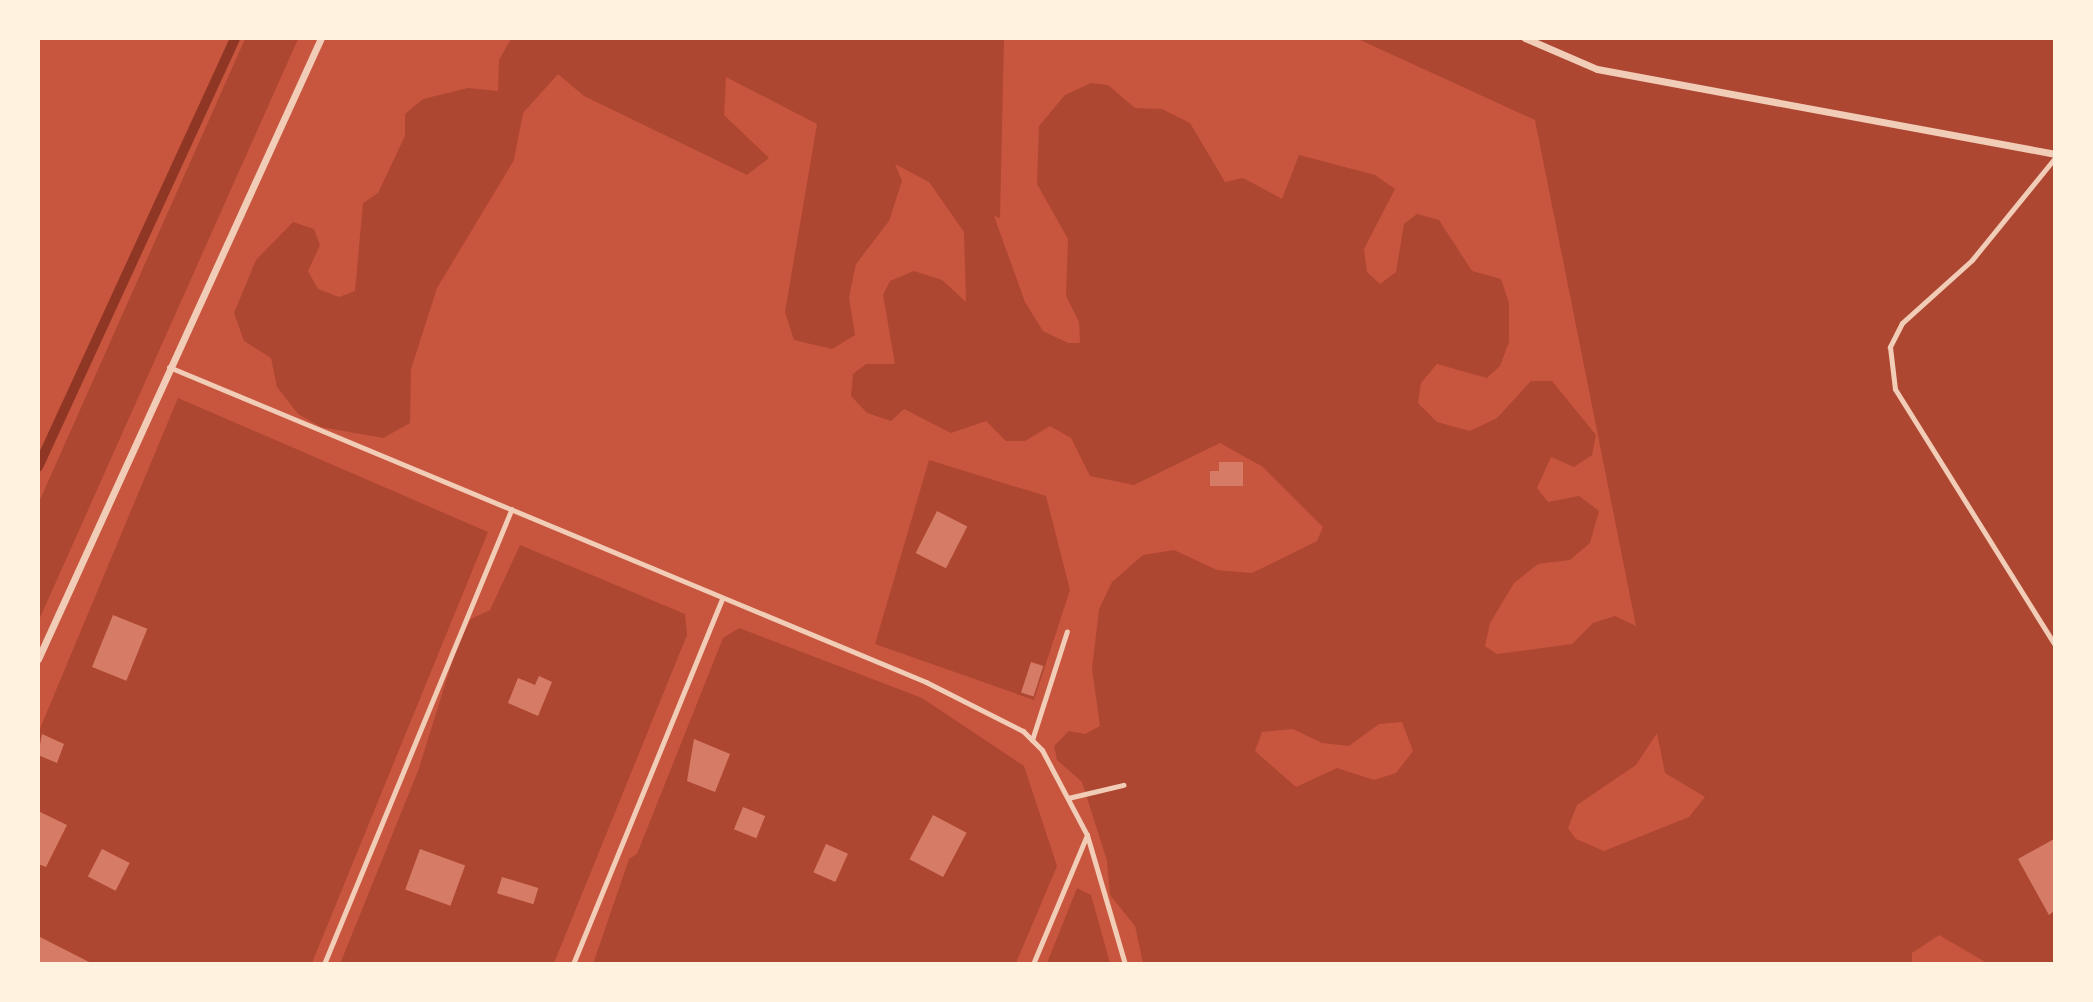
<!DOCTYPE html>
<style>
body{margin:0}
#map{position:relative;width:2093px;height:1002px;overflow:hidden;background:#c8553d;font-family:"Golos Text",sans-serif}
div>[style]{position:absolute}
.green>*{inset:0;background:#ae4732}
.stream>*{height:10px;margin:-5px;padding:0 5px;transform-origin:5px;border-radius:5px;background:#8f3625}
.building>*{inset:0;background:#d67c66;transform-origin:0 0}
.service>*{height:5px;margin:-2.5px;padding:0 2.5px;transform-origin:2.5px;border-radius:2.5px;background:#f1ccb7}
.minor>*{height:7px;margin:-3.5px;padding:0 3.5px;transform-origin:3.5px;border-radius:3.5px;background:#f1ccb7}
span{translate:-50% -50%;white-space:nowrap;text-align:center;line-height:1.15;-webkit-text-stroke:6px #fff3e0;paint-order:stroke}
.frame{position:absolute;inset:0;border:40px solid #fff3e0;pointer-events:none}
</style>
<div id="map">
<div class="green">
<div style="clip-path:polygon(245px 39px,298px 39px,39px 620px,39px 502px)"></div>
<div style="clip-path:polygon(evenodd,511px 39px,1004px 39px,1000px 218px,994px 216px,1025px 302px,1043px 331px,1068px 343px,1080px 343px,1079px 322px,1066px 296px,1068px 239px,1037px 184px,1039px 126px,1065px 95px,1091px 83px,1108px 85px,1135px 108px,1162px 109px,1190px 123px,1225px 182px,1243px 178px,1282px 199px,1299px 155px,1375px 175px,1395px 189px,1364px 249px,1367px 272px,1380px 284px,1396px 272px,1404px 224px,1417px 214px,1439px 220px,1472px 271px,1501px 279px,1509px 303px,1509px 342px,1500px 366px,1487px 378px,1437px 364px,1421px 383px,1418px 403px,1437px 422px,1470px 431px,1497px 418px,1531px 381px,1552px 381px,1596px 435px,1592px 455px,1574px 467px,1551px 457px,1537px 488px,1548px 502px,1579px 496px,1599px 511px,1590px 543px,1570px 560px,1538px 564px,1514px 583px,1490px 623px,1485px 646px,1497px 654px,1572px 644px,1593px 623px,1615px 616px,1636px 626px,1535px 120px,1358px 39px,2054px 39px,2054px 963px,1987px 963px,1939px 935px,1912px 953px,1912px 964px,1143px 963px,1135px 926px,1110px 895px,1107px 861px,1082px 782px,1057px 760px,1054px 746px,1069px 731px,1085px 734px,1100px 726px,1092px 669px,1099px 609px,1112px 582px,1143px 555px,1174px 550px,1217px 570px,1252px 573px,1317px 541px,1323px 527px,1263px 467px,1220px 443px,1134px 485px,1090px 476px,1071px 438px,1050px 426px,1025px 441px,1006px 441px,986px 421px,951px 433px,904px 409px,891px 421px,867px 413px,851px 396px,853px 374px,866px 364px,895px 364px,883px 295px,890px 281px,914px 271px,942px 280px,966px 302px,964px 232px,929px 182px,895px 164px,902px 181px,889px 221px,856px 264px,849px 297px,855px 335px,832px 349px,794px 340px,785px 312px,817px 124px,726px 77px,724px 115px,769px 158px,747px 175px,584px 96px,558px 74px,523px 113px,514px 160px,437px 288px,411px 369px,410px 423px,383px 438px,321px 427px,298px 414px,277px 387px,271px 358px,244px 341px,234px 313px,256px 260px,293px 222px,314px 229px,320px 245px,308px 271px,318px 289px,339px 297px,355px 291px,363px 203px,378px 193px,405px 136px,405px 114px,423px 99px,468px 88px,498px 91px,499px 60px,511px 39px,1402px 722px,1413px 751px,1396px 773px,1374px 780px,1337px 768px,1296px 787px,1255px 751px,1262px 732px,1293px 729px,1322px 743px,1349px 746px,1379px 724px,1402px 722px,511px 39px,1657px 733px,1665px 773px,1705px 797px,1689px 817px,1604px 851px,1576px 839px,1568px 828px,1577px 805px,1636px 765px,1657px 733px)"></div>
<div style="clip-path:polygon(178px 398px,488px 532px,312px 963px,39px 964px,39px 731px)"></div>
<div style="clip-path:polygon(929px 460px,1046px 496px,1070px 590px,1034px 700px,875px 644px)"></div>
<div style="clip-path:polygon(520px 545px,685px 614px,687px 635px,554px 963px,340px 964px,418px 771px,457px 646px,471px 619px,490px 610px)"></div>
<div style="clip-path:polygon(739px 628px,922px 698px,1024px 766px,1057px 866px,1016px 963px,593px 964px,629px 859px,637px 854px,723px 638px)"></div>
<div style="clip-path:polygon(1077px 888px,1091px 895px,1110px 963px,1047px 963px)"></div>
</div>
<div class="stream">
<div style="left:38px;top:467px;width:472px;rotate:-65.3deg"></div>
</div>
<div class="building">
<div style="clip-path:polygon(1219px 462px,1243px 462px,1243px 486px,1210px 486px,1210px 471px,1219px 471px)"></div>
<div style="left:937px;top:511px;width:34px;height:47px;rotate:27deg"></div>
<div style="left:113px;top:615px;width:37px;height:56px;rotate:22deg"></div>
<div style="left:1031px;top:662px;width:13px;height:32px;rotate:18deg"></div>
<div style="clip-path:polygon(539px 676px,552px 682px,538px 716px,508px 703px,518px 678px,535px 685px)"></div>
<div style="clip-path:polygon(42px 734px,64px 744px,57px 763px,38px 755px)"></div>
<div style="clip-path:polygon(694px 739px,730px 754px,715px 792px,687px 781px)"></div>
<div style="left:743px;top:807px;width:24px;height:24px;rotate:22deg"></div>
<div style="clip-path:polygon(38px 811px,67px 825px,46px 867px,38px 864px)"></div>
<div style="left:933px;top:815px;width:38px;height:50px;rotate:28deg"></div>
<div style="clip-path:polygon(2054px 839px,2054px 911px,2049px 915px,2018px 859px)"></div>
<div style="left:826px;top:844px;width:24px;height:31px;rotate:24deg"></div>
<div style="left:102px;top:849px;width:31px;height:31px;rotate:27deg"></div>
<div style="left:420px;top:849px;width:48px;height:43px;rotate:20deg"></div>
<div style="left:502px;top:877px;width:38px;height:17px;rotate:17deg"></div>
<div style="clip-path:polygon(38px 936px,93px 964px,38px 964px)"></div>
</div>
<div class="service">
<div style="left:2054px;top:159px;width:130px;rotate:129.1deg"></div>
<div style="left:1972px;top:260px;width:94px;rotate:138deg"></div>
<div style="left:1902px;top:323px;width:27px;rotate:117deg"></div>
<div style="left:1890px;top:347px;width:42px;rotate:83.2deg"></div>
<div style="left:1895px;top:389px;width:300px;rotate:58deg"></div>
<div style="left:169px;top:367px;width:820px;rotate:22.59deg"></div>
<div style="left:926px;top:682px;width:109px;rotate:26.8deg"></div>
<div style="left:1023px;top:731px;width:27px;rotate:45deg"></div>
<div style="left:1042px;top:750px;width:96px;rotate:62.1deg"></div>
<div style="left:1087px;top:835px;width:134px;rotate:73.6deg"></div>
<div style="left:1032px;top:740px;width:114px;rotate:-72.2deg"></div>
<div style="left:1068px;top:798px;width:57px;rotate:-13.3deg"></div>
<div style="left:324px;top:964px;width:492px;rotate:-67.6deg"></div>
<div style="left:573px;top:964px;width:395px;rotate:-67.8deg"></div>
<div style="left:1033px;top:964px;width:140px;rotate:-67.3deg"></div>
</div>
<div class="minor">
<div style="left:1525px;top:38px;width:78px;rotate:23.3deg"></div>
<div style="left:1597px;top:69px;width:465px;rotate:10.5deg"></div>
<div style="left:38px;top:659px;width:682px;rotate:-65.5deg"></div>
</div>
<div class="frame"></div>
</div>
